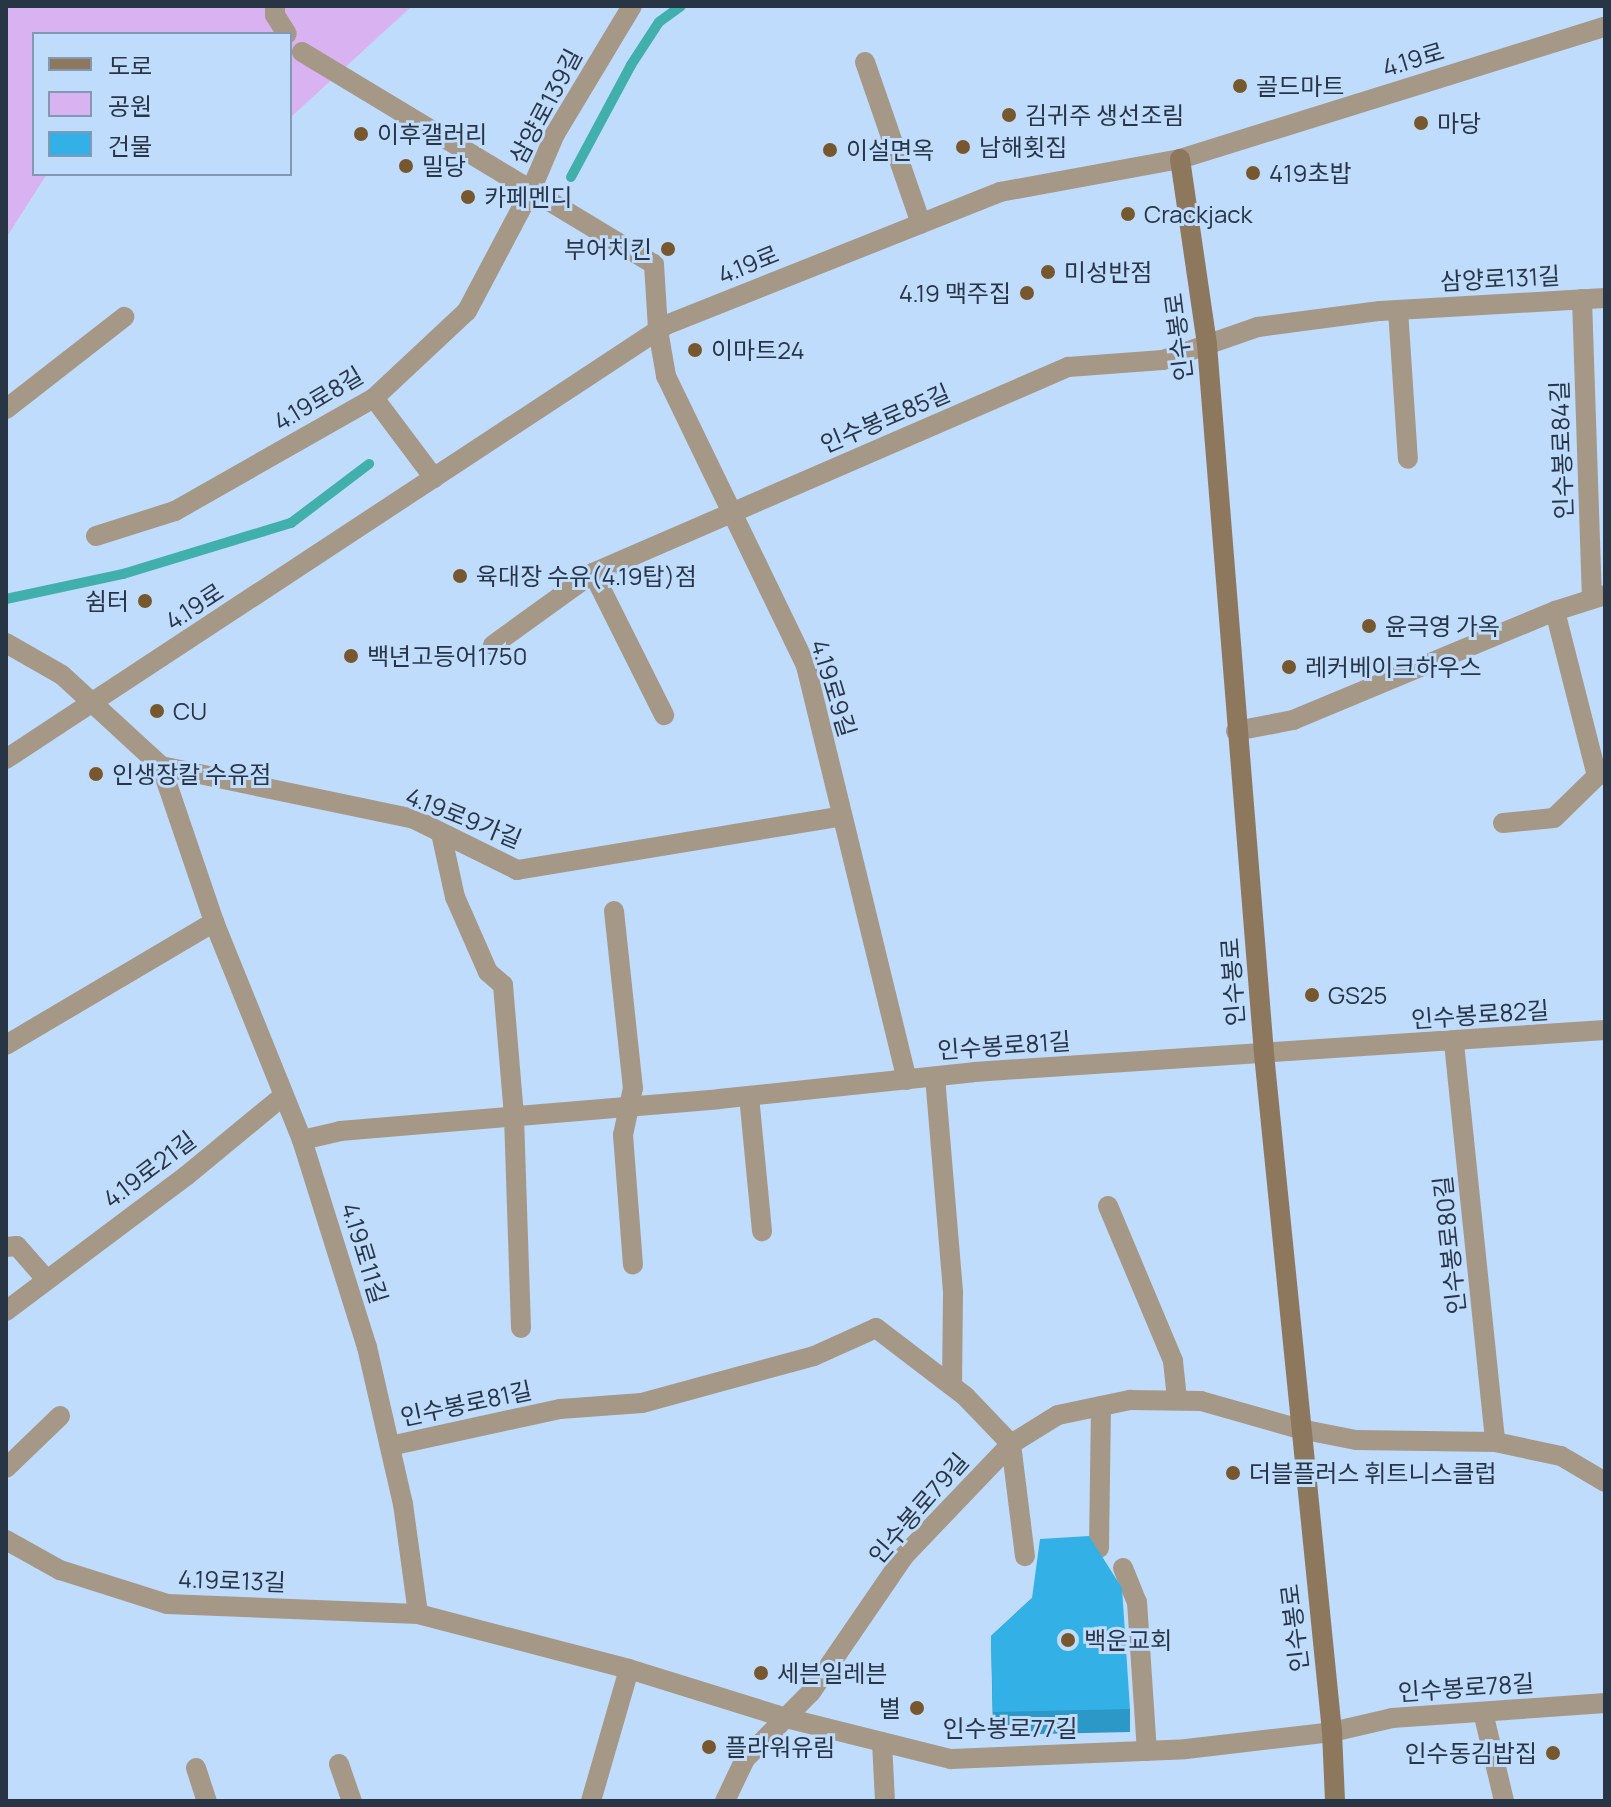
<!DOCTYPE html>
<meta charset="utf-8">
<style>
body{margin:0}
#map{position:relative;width:1611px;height:1807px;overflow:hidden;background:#c0dcfc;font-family:Manrope,"Noto Sans KR",sans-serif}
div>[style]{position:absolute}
.green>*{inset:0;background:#d9b3f1}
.stream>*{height:10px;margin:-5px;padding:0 5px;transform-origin:5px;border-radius:5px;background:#41afab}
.service>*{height:20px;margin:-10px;padding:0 10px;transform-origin:10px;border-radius:10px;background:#a69886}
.minor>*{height:20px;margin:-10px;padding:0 10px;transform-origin:10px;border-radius:10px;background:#a69886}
.tertiary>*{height:20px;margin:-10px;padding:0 10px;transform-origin:10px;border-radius:10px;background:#a69886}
.secondary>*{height:20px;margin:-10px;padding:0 10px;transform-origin:10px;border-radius:10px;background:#8d785e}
.wall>*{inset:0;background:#2c98c7}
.building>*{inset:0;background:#33b1e7}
.dots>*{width:22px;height:22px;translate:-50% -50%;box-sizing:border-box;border:4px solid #c0dcfc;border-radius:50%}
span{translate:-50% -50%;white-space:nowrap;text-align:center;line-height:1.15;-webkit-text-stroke:6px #c0dcfc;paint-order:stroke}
.street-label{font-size:24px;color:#283545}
.poi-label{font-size:24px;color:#283545}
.left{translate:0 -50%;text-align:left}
.right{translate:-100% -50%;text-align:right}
.frame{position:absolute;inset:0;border:8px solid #283545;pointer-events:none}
.legend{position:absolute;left:32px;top:32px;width:260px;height:144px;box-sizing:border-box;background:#c0dcfc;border:2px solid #8399b3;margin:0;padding:10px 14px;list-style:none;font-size:24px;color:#283545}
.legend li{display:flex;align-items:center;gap:16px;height:40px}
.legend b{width:40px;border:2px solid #8399b3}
</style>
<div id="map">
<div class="green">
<div style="clip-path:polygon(6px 6px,412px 6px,291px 117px,290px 34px,34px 34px,34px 174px,47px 174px,6px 238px)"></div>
</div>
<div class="stream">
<div style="left:571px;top:177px;width:127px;rotate:-61.8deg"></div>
<div style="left:631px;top:65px;width:51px;rotate:-56.9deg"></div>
<div style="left:659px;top:22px;width:27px;rotate:-36deg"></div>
<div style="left:6px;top:599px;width:120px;rotate:-12.1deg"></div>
<div style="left:123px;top:574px;width:176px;rotate:-16.9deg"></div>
<div style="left:291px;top:523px;width:98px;rotate:-37.1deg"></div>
</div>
<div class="service">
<div style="left:275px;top:6px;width:9px;rotate:90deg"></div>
<div style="left:275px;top:15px;width:22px;rotate:58deg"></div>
<div style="left:865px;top:62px;width:171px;rotate:70.9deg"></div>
</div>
<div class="minor">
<div style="left:302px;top:52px;width:411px;rotate:31.1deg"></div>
<div style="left:654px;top:264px;width:66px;rotate:86.5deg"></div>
<div style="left:658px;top:330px;width:47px;rotate:80.1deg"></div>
<div style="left:666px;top:376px;width:322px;rotate:64.2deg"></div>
<div style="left:806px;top:666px;width:426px;rotate:76.3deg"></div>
<div style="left:1582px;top:299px;width:300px;rotate:88.1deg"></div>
<div style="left:1398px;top:310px;width:149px;rotate:86.2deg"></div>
<div style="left:374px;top:398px;width:100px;rotate:53.1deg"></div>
<div style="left:6px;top:409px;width:150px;rotate:-37.9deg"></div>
<div style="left:96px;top:536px;width:83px;rotate:-17.6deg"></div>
<div style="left:175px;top:511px;width:229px;rotate:-29.6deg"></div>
<div style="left:374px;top:398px;width:127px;rotate:-43.1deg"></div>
<div style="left:467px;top:311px;width:137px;rotate:-62.1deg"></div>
<div style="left:531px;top:190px;width:61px;rotate:-66.8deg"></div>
<div style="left:555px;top:134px;width:149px;rotate:-59deg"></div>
<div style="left:593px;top:573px;width:159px;rotate:63.4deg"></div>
<div style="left:6px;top:643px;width:64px;rotate:29.7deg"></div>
<div style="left:62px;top:675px;width:134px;rotate:42.6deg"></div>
<div style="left:161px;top:766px;width:165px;rotate:71.2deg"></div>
<div style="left:214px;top:922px;width:235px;rotate:68deg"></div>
<div style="left:302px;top:1140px;width:217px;rotate:72.6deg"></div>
<div style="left:367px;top:1347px;width:161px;rotate:77.1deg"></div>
<div style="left:403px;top:1504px;width:111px;rotate:82.2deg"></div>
<div style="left:493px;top:645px;width:123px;rotate:-35.8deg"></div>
<div style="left:593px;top:573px;width:518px;rotate:-23.45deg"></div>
<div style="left:1068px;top:367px;width:95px;rotate:-4.2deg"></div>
<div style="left:1163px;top:360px;width:101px;rotate:-19.2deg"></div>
<div style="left:1258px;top:327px;width:123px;rotate:-7.5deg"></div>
<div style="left:1380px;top:311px;width:225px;rotate:-3.3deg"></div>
<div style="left:1236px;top:731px;width:58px;rotate:-10.9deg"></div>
<div style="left:1293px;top:720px;width:284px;rotate:-22.6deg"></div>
<div style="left:1555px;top:611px;width:52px;rotate:-17.7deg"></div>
<div style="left:161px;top:766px;width:258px;rotate:11.8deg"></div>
<div style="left:414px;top:819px;width:115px;rotate:26.3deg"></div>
<div style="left:517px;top:870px;width:329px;rotate:-9.4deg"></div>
<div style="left:1503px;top:823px;width:51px;rotate:-5.6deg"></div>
<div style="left:1554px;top:818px;width:60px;rotate:-44.3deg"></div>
<div style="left:1597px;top:776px;width:170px;rotate:-104.3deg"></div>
<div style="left:441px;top:833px;width:66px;rotate:77.7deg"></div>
<div style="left:455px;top:897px;width:82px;rotate:66.3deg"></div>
<div style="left:488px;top:972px;width:20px;rotate:41deg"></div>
<div style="left:503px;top:985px;width:132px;rotate:85.2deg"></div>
<div style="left:514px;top:1117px;width:211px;rotate:88.1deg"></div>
<div style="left:614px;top:911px;width:178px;rotate:83.9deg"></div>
<div style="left:633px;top:1088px;width:48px;rotate:102deg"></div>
<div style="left:623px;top:1135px;width:130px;rotate:85.6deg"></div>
<div style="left:1454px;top:1043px;width:401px;rotate:84.1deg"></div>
<div style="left:6px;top:1045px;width:242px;rotate:-30.6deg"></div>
<div style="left:935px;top:1077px;width:216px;rotate:85.2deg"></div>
<div style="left:953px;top:1292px;width:94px;rotate:90.6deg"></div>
<div style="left:749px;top:1096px;width:136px;rotate:84.5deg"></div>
<div style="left:302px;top:1140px;width:39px;rotate:-13deg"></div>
<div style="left:340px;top:1131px;width:380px;rotate:-4.8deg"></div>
<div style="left:719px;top:1099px;width:256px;rotate:-6deg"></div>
<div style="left:974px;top:1072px;width:632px;rotate:-3.81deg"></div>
<div style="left:1108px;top:1206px;width:168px;rotate:67.2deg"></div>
<div style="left:1173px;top:1361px;width:39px;rotate:84deg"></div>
<div style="left:6px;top:1247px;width:11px;rotate:-5deg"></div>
<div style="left:17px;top:1246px;width:44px;rotate:48.7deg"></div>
<div style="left:6px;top:1311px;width:225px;rotate:-36.9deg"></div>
<div style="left:186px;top:1176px;width:124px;rotate:-39.5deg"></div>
<div style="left:390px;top:1446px;width:174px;rotate:-12.3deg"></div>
<div style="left:560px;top:1409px;width:82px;rotate:-4.2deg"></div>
<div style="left:642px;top:1403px;width:178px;rotate:-15.3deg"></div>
<div style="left:814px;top:1356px;width:68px;rotate:-24.3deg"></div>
<div style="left:876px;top:1328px;width:112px;rotate:37.4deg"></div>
<div style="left:965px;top:1396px;width:66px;rotate:46.2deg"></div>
<div style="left:1011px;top:1444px;width:113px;rotate:82.9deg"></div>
<div style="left:6px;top:1468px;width:75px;rotate:-43.9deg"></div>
<div style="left:6px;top:1540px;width:62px;rotate:29.1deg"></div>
<div style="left:60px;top:1570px;width:112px;rotate:17.6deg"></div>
<div style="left:167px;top:1604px;width:251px;rotate:2.3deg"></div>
<div style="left:418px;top:1614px;width:218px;rotate:14.6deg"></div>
<div style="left:629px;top:1669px;width:164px;rotate:17.3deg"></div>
<div style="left:786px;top:1718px;width:170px;rotate:14deg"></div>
<div style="left:951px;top:1759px;width:235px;rotate:-2.4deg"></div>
<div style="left:1186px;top:1749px;width:147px;rotate:-6.6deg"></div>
<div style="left:1332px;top:1732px;width:62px;rotate:-13.1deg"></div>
<div style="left:1392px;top:1718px;width:214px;rotate:-4deg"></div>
<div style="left:1099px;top:1548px;width:142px;rotate:-89.2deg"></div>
<div style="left:1123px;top:1568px;width:37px;rotate:68deg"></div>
<div style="left:1137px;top:1602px;width:149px;rotate:86.2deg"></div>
<div style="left:1483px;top:1712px;width:91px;rotate:76.7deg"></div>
<div style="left:882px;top:1742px;width:59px;rotate:87.1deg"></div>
<div style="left:339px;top:1764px;width:39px;rotate:71deg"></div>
<div style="left:196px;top:1768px;width:35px;rotate:72deg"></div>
<div style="left:591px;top:1801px;width:137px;rotate:-73.9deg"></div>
<div style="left:725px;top:1801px;width:47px;rotate:-64.5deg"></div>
<div style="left:745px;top:1759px;width:94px;rotate:-45.4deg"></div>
<div style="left:811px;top:1692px;width:165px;rotate:-55.6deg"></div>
<div style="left:904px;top:1556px;width:155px;rotate:-46.3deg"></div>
<div style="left:1011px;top:1444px;width:55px;rotate:-31.7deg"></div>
<div style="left:1058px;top:1415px;width:74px;rotate:-11.8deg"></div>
<div style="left:1130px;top:1400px;width:71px;rotate:0.8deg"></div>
<div style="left:1201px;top:1401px;width:103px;rotate:15.8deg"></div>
<div style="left:1300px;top:1429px;width:57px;rotate:11.1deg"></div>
<div style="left:1356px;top:1440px;width:139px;rotate:0.8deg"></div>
<div style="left:1495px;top:1442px;width:67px;rotate:12deg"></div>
<div style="left:1561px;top:1456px;width:51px;rotate:30.6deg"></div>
</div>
<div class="tertiary">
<div style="left:6px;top:759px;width:790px;rotate:-33.33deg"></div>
<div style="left:666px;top:325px;width:360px;rotate:-21.7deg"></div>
<div style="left:1000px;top:192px;width:183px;rotate:-10.4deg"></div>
<div style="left:1180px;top:159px;width:445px;rotate:-17.3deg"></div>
</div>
<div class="secondary">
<div style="left:1180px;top:159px;width:188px;rotate:81.7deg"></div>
<div style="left:1207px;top:345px;width:711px;rotate:85.4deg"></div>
<div style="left:1264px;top:1054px;width:681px;rotate:84.27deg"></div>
<div style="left:1332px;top:1732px;width:69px;rotate:87.5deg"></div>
</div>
<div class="wall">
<div style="clip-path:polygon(1032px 1598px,1130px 1709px,1130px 1732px,993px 1735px,991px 1636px)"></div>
</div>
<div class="building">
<div style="clip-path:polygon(1089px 1536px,1122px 1588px,1130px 1709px,993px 1712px,991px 1636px,1032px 1598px,1040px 1539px)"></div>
</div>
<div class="dots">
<div style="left:1240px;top:86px;background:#77572d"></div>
<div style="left:1009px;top:115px;background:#77572d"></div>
<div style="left:1421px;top:123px;background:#77572d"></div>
<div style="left:361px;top:134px;background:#77572d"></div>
<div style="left:963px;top:147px;background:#77572d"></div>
<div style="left:830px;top:150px;background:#77572d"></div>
<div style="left:406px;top:166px;background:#77572d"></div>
<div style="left:1253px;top:173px;background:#77572d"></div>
<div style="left:468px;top:197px;background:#77572d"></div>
<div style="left:1128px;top:214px;background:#77572d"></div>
<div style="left:668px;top:249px;background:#77572d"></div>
<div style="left:1048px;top:272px;background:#77572d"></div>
<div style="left:1027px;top:293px;background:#77572d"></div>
<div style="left:695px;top:350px;background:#77572d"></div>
<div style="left:460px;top:576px;background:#77572d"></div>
<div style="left:145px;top:601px;background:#77572d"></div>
<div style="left:1369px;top:626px;background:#77572d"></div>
<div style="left:351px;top:656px;background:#77572d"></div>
<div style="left:1289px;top:667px;background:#77572d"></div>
<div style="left:157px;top:711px;background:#77572d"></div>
<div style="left:96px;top:774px;background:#77572d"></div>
<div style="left:1312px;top:995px;background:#77572d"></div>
<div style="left:1233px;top:1473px;background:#77572d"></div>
<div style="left:1068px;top:1640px;background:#77572d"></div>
<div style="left:761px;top:1673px;background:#77572d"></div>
<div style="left:917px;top:1708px;background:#77572d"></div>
<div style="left:709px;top:1747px;background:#77572d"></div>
<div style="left:1553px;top:1753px;background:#77572d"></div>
</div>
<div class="street-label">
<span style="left:1413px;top:59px;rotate:-17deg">4.19로</span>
<span style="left:545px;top:106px;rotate:-62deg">삼양로139길</span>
<span style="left:748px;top:264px;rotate:-22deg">4.19로</span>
<span style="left:1500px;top:278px;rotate:-3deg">삼양로131길</span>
<span style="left:1178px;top:337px;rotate:-97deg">인수봉로</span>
<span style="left:318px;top:398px;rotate:-31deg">4.19로8길</span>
<span style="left:885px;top:418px;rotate:-23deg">인수봉로85길</span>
<span style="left:1561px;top:450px;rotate:-92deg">인수봉로84길</span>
<span style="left:194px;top:606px;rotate:-33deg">4.19로</span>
<span style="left:834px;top:688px;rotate:73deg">4.19로9길</span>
<span style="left:464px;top:817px;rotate:22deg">4.19로9가길</span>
<span style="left:1232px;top:982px;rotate:-94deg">인수봉로</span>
<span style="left:1480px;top:1014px;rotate:-4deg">인수봉로82길</span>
<span style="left:1004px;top:1045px;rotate:-4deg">인수봉로81길</span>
<span style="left:149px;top:1169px;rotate:-37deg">4.19로21길</span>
<span style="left:1449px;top:1245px;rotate:-96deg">인수봉로80길</span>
<span style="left:365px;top:1253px;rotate:73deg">4.19로11길</span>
<span style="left:466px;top:1403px;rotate:-12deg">인수봉로81길</span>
<span style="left:918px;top:1508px;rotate:-49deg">인수봉로79길</span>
<span style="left:232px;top:1580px;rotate:2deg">4.19로13길</span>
<span style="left:1294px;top:1628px;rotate:-97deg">인수봉로</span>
<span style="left:1466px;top:1687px;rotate:-4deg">인수봉로78길</span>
<span style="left:1010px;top:1728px">인수봉로77길</span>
</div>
<div class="poi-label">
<span class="left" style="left:1256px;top:86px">골드마트</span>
<span class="left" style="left:1025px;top:115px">김귀주 생선조림</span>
<span class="left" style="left:1437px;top:123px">마당</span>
<span class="left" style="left:377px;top:134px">이후갤러리</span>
<span class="left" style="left:979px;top:147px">남해횟집</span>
<span class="left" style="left:846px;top:150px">이설면옥</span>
<span class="left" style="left:422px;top:166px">밀당</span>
<span class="left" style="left:1269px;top:173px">419초밥</span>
<span class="left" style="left:484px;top:197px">카페멘디</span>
<span class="left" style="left:1144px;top:214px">Crackjack</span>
<span class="right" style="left:652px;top:249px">부어치킨</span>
<span class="left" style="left:1064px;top:272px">미성반점</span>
<span class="right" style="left:1011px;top:293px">4.19 맥주집</span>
<span class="left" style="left:711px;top:350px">이마트24</span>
<span class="left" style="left:476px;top:576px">육대장 수유(4.19탑)점</span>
<span class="right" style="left:129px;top:601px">쉼터</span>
<span class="left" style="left:1385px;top:626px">윤극영 가옥</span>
<span class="left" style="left:367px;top:656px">백년고등어1750</span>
<span class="left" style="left:1305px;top:667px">레커베이크하우스</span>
<span class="left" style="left:173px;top:711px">CU</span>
<span class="left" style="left:112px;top:774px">인생장칼 수유점</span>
<span class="left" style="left:1328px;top:995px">GS25</span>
<span class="left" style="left:1249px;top:1473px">더블플러스 휘트니스클럽</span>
<span class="left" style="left:1084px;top:1640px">백운교회</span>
<span class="left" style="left:777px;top:1673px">세븐일레븐</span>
<span class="right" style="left:901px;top:1708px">별</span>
<span class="left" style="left:725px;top:1747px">플라워유림</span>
<span class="right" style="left:1537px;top:1753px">인수동김밥집</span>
</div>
<div class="frame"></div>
<ul class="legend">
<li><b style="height:10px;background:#8d785e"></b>도로</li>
<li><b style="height:22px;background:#d9b3f1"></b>공원</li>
<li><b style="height:22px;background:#33b1e7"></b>건물</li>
</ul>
</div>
